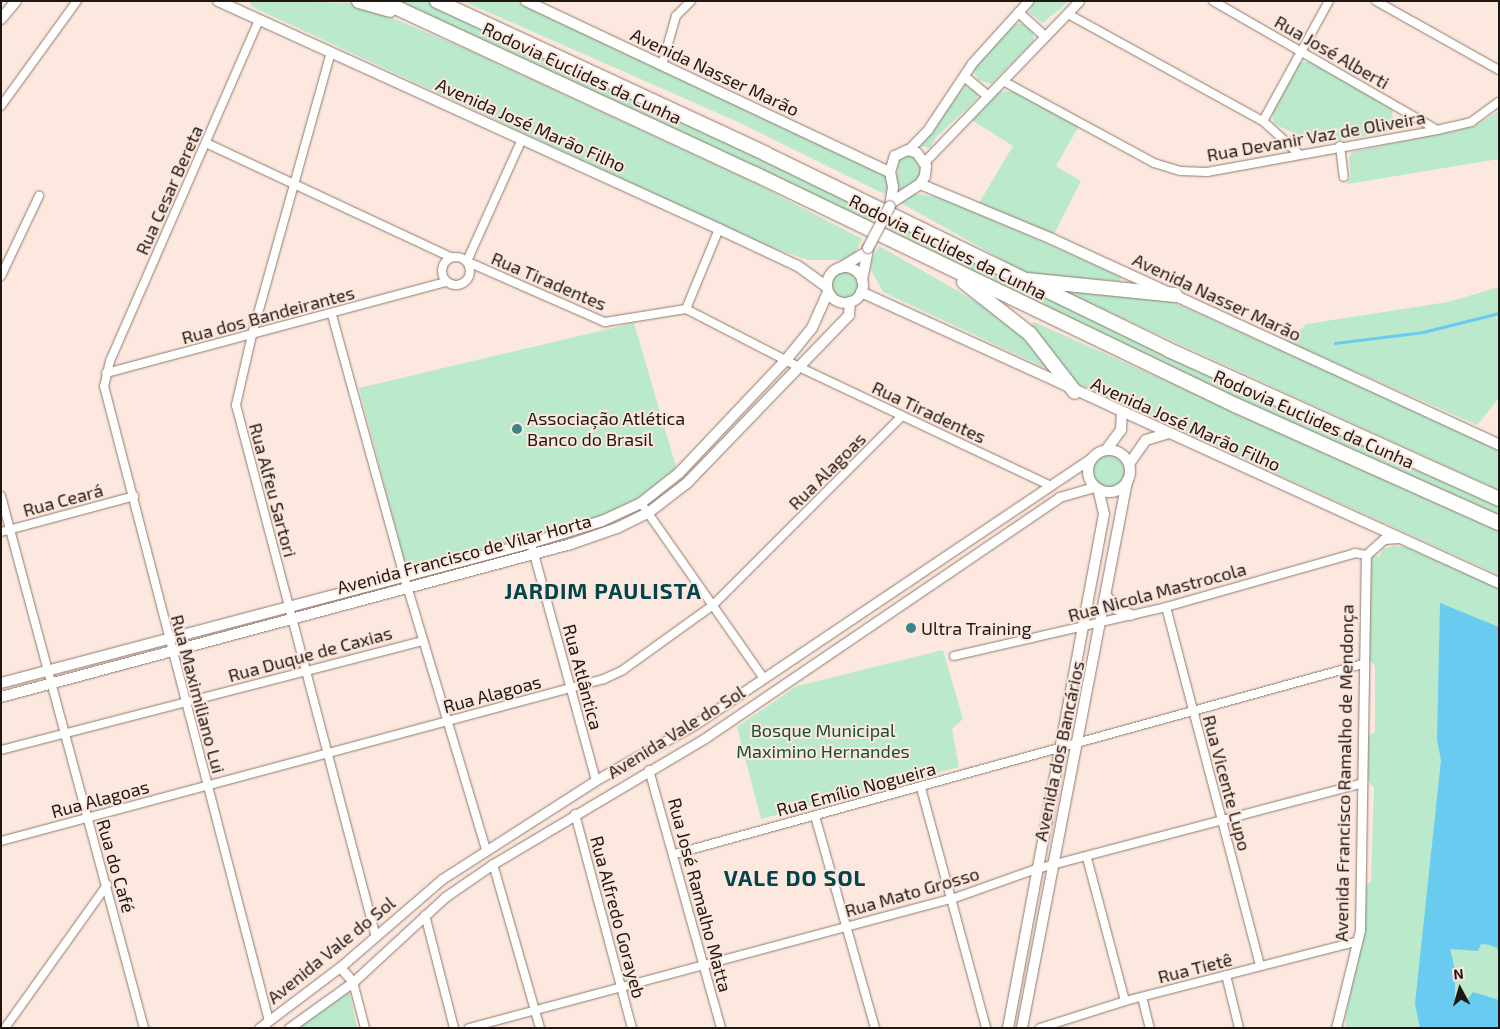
<!DOCTYPE html>
<meta charset="utf-8">
<style>
body{margin:0}
#map{position:relative;width:1500px;height:1029px;overflow:hidden;background:#fce8de;font-family:"Exo 2",sans-serif}
div>[style]{position:absolute}
.green>*{inset:0;background:#baeacb}
.round{border-radius:50%}
.water>*{inset:0;background:#69cbf0}
.stream>*{height:2.5px;margin:-1.25px;padding:0 1.25px;transform-origin:1.25px;border-radius:1.25px;background:#69cbf0}
.roads{filter:drop-shadow(0 0 1px #8e796d) drop-shadow(0 0 1px #8e796d)}
.minor>*{height:8px;margin:-4px;padding:0 4px;transform-origin:4px;border-radius:4px;background:#fff}
.minor>.ring{margin:-4px;padding:0;box-sizing:content-box;background:none;border:8px solid #fff;border-radius:50%}
.tertiary>*{height:9px;margin:-4.5px;padding:0 4.5px;transform-origin:4.5px;border-radius:4.5px;background:#fff}
.secondary>*{height:10px;margin:-5px;padding:0 5px;transform-origin:5px;border-radius:5px;background:#fff}
.secondary>.ring{margin:-5px;padding:0;box-sizing:content-box;background:none;border:10px solid #fff;border-radius:50%}
.motorway>*{height:14px;margin:-7px;padding:0 7px;transform-origin:7px;border-radius:7px;background:#fff}
.bridges{filter:drop-shadow(0 0 1px #8e796d) drop-shadow(0 0 1px #8e796d)}
.secondary-bridge>*{height:10px;margin:-5px;padding:0 5px;transform-origin:5px;border-radius:5px;background:#fff}
.dots>*{width:14px;height:14px;translate:-50% -50%;box-sizing:border-box;border:2px solid #fce8de;border-radius:50%}
span{translate:-50% -50%;white-space:nowrap;text-align:center;line-height:1.15;-webkit-text-stroke:4px #fce8de;paint-order:stroke}
.street-label{font-size:18px;color:#201713}
.poi-label{font-size:18px;color:#201713}
.left{translate:0 -50%;text-align:left}
.park-label{font-size:18px;color:#134f30}
.district-label{font-size:22px;color:#02444c;font-weight:700;letter-spacing:1px}
.frame{position:absolute;inset:0;border:2px solid #201713;pointer-events:none}
.north{position:absolute;left:1435px;top:964px;width:50px;height:50px;-webkit-text-stroke:4px #fce8de;paint-order:stroke;rotate:354deg;font-size:14px;font-weight:700;line-height:20px;text-align:center;color:#201713}
.north::after{content:'';display:block;margin:auto;width:18px;height:22px;background:#201713;clip-path:polygon(50% 0,100% 100%,50% 72%,0 100%)}
</style>
<div id="map">
<div class="green">
<div style="clip-path:polygon(250px 1px,357px 3px,466px 49px,751px 181px,862px 239px,853px 257px,846px 260px,808px 260px,759px 243px,251px 6px)"></div>
<div style="clip-path:polygon(394px 1px,426px 1px,765px 158px,876px 213px,870px 224px)"></div>
<div style="clip-path:polygon(463px 1px,518px 1px,880px 170px,889px 178px,890px 186px,886px 194px,880px 192px,736px 121px)"></div>
<div style="clip-path:polygon(1034px 1px,1069px 1px,1043px 23px,1029px 13px)"></div>
<div style="clip-path:polygon(1022px 23px,1033px 33px,1034px 41px,991px 84px,979px 80px,973px 71px,977px 62px,1012px 25px)"></div>
<div style="clip-path:polygon(1299px 62px,1310px 62px,1392px 109px,1393px 124px,1387px 132px,1319px 144px,1274px 124px,1272px 113px)"></div>
<div style="clip-path:polygon(965px 85px,978px 93px,977px 99px,936px 137px,930px 148px,921px 146px)"></div>
<div style="clip-path:polygon(1016px 91px,1079px 126px,1056px 166px,1081px 181px,1053px 236px,979px 203px,1013px 146px,970px 119px,997px 92px)"></div>
<div style="clip-path:polygon(1499px 111px,1499px 159px,1347px 184px,1351px 177px,1349px 158px,1352px 152px,1473px 127px)"></div>
<div style="clip-path:polygon(910px 154px,923px 163px,918px 181px,894px 196px,899px 160px)"></div>
<div style="clip-path:polygon(912px 193px,947px 199px,1121px 277px,1120px 281px,1028px 274px,901px 203px)"></div>
<div style="clip-path:polygon(892px 222px,1499px 503px,1499px 517px,1281px 422px,886px 233px)"></div>
<div style="clip-path:polygon(879px 246px,1014px 323px,1056px 373px,883px 292px,871px 270px,872px 259px)"></div>
<div class="round" style="left:829px;top:269px;width:32px;height:32px"></div>
<div style="clip-path:polygon(1499px 287px,1499px 398px,1477px 425px,1286px 341px,1307px 324px,1448px 302px)"></div>
<div style="clip-path:polygon(1061px 290px,1155px 294px,1499px 448px,1499px 490px)"></div>
<div style="clip-path:polygon(1034px 322px,1499px 529px,1499px 575px,1070px 380px,1029px 327px)"></div>
<div style="clip-path:polygon(634px 323px,677px 470px,638px 499px,600px 518px,408px 574px,359px 388px)"></div>
<div class="round" style="left:1091px;top:453px;width:36px;height:36px"></div>
<div style="clip-path:polygon(1393px 546px,1405px 547px,1499px 588px,1499px 1028px,1347px 1028px,1345px 1020px,1362px 940px,1365px 888px,1371px 881px,1374px 788px,1368px 780px,1368px 737px,1375px 731px,1375px 666px,1368px 658px,1370px 557px,1372px 554px,1379px 557px,1383px 549px)"></div>
<div style="clip-path:polygon(943px 650px,963px 719px,952px 729px,959px 767px,761px 819px,737px 727px,797px 686px)"></div>
<div style="clip-path:polygon(349px 990px,357px 1028px,298px 1028px)"></div>
</div>
<div class="water">
<div style="clip-path:polygon(1440px 603px,1499px 627px,1499px 955px,1497px 948px,1490px 945px,1481px 944px,1478px 951px,1450px 949px,1455px 970px,1455px 999px,1466px 1001px,1473px 992px,1499px 1000px,1499px 1028px,1420px 1028px,1415px 1004px,1441px 760px,1437px 740px)"></div>
</div>
<div class="stream">
<div style="left:1335px;top:343px;width:89px;rotate:-7.1deg"></div>
<div style="left:1423px;top:332px;width:78px;rotate:-14deg"></div>
</div>
<div class="roads">
<div class="minor">
<div style="left:1213px;top:1px;width:258px;rotate:29.9deg"></div>
<div style="left:1376px;top:1px;width:141px;rotate:29.3deg"></div>
<div style="left:1068px;top:14px;width:222px;rotate:28.8deg"></div>
<div style="left:1263px;top:121px;width:47px;rotate:42.4deg"></div>
<div style="left:259px;top:20px;width:372px;rotate:113.6deg"></div>
<div style="left:110px;top:361px;width:26px;rotate:103deg"></div>
<div style="left:104px;top:386px;width:656px;rotate:75.43deg"></div>
<div style="left:331px;top:52px;width:294px;rotate:105.6deg"></div>
<div style="left:252px;top:335px;width:72px;rotate:102.9deg"></div>
<div style="left:236px;top:405px;width:550px;rotate:75.26deg"></div>
<div style="left:662px;top:65px;width:51px;rotate:-74.1deg"></div>
<div style="left:676px;top:16px;width:21px;rotate:-45deg"></div>
<div style="left:1003px;top:81px;width:172px;rotate:28.5deg"></div>
<div style="left:1154px;top:163px;width:27px;rotate:17deg"></div>
<div style="left:1180px;top:171px;width:27px;rotate:2deg"></div>
<div style="left:1207px;top:172px;width:234px;rotate:-10.3deg"></div>
<div style="left:1437px;top:130px;width:35px;rotate:-13deg"></div>
<div style="left:1471px;top:122px;width:34px;rotate:-36deg"></div>
<div style="left:1px;top:106px;width:130px;rotate:-54.1deg"></div>
<div style="left:1263px;top:121px;width:137px;rotate:-61.2deg"></div>
<div style="left:206px;top:143px;width:270px;rotate:25deg"></div>
<div style="left:1340px;top:146px;width:31px;rotate:83deg"></div>
<div class="ring" style="left:442px;top:257px;width:20px;height:20px"></div>
<div style="left:467px;top:261px;width:134px;rotate:-65.7deg"></div>
<div style="left:468px;top:262px;width:150px;rotate:23.7deg"></div>
<div style="left:605px;top:322px;width:82px;rotate:-9.1deg"></div>
<div style="left:686px;top:309px;width:125px;rotate:27.2deg"></div>
<div style="left:797px;top:366px;width:279px;rotate:25.3deg"></div>
<div style="left:1px;top:276px;width:89px;rotate:-64.6deg"></div>
<div style="left:686px;top:309px;width:87px;rotate:-67.6deg"></div>
<div style="left:332px;top:315px;width:271px;rotate:74.6deg"></div>
<div style="left:404px;top:576px;width:285px;rotate:73.3deg"></div>
<div style="left:106px;top:373px;width:352px;rotate:-15deg"></div>
<div style="left:1px;top:496px;width:551px;rotate:74.95deg"></div>
<div style="left:641px;top:503px;width:213px;rotate:55deg"></div>
<div style="left:1px;top:532px;width:138px;rotate:-15.1deg"></div>
<div style="left:531px;top:543px;width:246px;rotate:74.7deg"></div>
<div style="left:1166px;top:607px;width:371px;rotate:75.3deg"></div>
<div style="left:954px;top:656px;width:218px;rotate:-13deg"></div>
<div style="left:1166px;top:607px;width:197px;rotate:-15.9deg"></div>
<div style="left:1355px;top:553px;width:11px;rotate:10deg"></div>
<div style="left:1px;top:750px;width:436px;rotate:-14.5deg"></div>
<div style="left:649px;top:770px;width:268px;rotate:74.4deg"></div>
<div style="left:921px;top:788px;width:249px;rotate:74.8deg"></div>
<div style="left:575px;top:814px;width:221px;rotate:75.1deg"></div>
<div style="left:815px;top:816px;width:220px;rotate:74.2deg"></div>
<div style="left:1px;top:841px;width:624px;rotate:-15.04deg"></div>
<div style="left:604px;top:679px;width:21px;rotate:-25deg"></div>
<div style="left:623px;top:670px;width:111px;rotate:-35.8deg"></div>
<div style="left:713px;top:605px;width:267px;rotate:-45deg"></div>
<div style="left:675px;top:854px;width:714px;rotate:-15.44deg"></div>
<div style="left:1087px;top:858px;width:148px;rotate:75.1deg"></div>
<div style="left:493px;top:864px;width:171px;rotate:74deg"></div>
<div style="left:425px;top:915px;width:117px;rotate:75.6deg"></div>
<div style="left:1226px;top:975px;width:55px;rotate:76.2deg"></div>
<div style="left:353px;top:982px;width:48px;rotate:75.4deg"></div>
<div style="left:1142px;top:997px;width:32px;rotate:76deg"></div>
<div style="left:5px;top:1028px;width:176px;rotate:-54.5deg"></div>
<div style="left:469px;top:1028px;width:500px;rotate:-15deg"></div>
<div style="left:952px;top:899px;width:89px;rotate:-19.7deg"></div>
<div style="left:1036px;top:869px;width:338px;rotate:-14.7deg"></div>
<div style="left:1040px;top:1028px;width:89px;rotate:-17.6deg"></div>
<div style="left:1125px;top:1001px;width:241px;rotate:-14.4deg"></div>
</div>
<div class="tertiary">
<div style="left:1018px;top:12px;width:36px;rotate:42deg"></div>
<div style="left:964px;top:76px;width:30px;rotate:40deg"></div>
<div style="left:908px;top:150px;width:29px;rotate:-46deg"></div>
<div style="left:928px;top:129px;width:79px;rotate:-56.3deg"></div>
<div style="left:972px;top:63px;width:84px;rotate:-47.9deg"></div>
<div style="left:925px;top:161px;width:222px;rotate:-46.1deg"></div>
<div style="left:340px;top:967px;width:20px;rotate:49deg"></div>
<div style="left:259px;top:1028px;width:101px;rotate:-37deg"></div>
<div style="left:340px;top:967px;width:135px;rotate:-40.8deg"></div>
<div style="left:442px;top:879px;width:183px;rotate:-32.7deg"></div>
<div style="left:596px;top:780px;width:116px;rotate:-29.4deg"></div>
<div style="left:697px;top:723px;width:475px;rotate:-33.9deg"></div>
<div style="left:289px;top:1028px;width:79px;rotate:-35.7deg"></div>
<div style="left:353px;top:982px;width:125px;rotate:-42.7deg"></div>
<div style="left:445px;top:897px;width:58px;rotate:-34.5deg"></div>
<div style="left:493px;top:864px;width:247px;rotate:-30.7deg"></div>
<div style="left:705px;top:738px;width:428px;rotate:-34.2deg"></div>
<div style="left:1059px;top:497px;width:37px;rotate:-16deg"></div>
<div style="left:1336px;top:1028px;width:101px;rotate:-76.2deg"></div>
<div style="left:1360px;top:930px;width:375px;rotate:-89.1deg"></div>
<div style="left:1366px;top:555px;width:24px;rotate:-42deg"></div>
<div style="left:1384px;top:539px;width:15px;rotate:-4deg"></div>
</div>
<div class="secondary">
<div style="left:218px;top:1px;width:550px;rotate:24.47deg"></div>
<div style="left:719px;top:229px;width:87px;rotate:25.1deg"></div>
<div style="left:798px;top:266px;width:36px;rotate:36deg"></div>
<div style="left:526px;top:1px;width:402px;rotate:25.2deg"></div>
<div style="left:1px;top:19px;width:23px;rotate:-50deg"></div>
<div style="left:920px;top:184px;width:143px;rotate:22.6deg"></div>
<div style="left:1052px;top:239px;width:492px;rotate:24.7deg"></div>
<div style="left:890px;top:206px;width:19px;rotate:-81deg"></div>
<div style="left:893px;top:187px;width:15px;rotate:-101deg"></div>
<div style="left:890px;top:172px;width:17px;rotate:-73deg"></div>
<div style="left:895px;top:156px;width:14px;rotate:-25deg"></div>
<div style="left:908px;top:150px;width:9px;rotate:18deg"></div>
<div style="left:917px;top:153px;width:16px;rotate:55deg"></div>
<div style="left:926px;top:166px;width:10px;rotate:96deg"></div>
<div style="left:925px;top:176px;width:9px;rotate:122deg"></div>
<div style="left:920px;top:184px;width:33px;rotate:147deg"></div>
<div class="ring" style="left:827px;top:267px;width:26px;height:26px"></div>
<div style="left:840px;top:268px;width:31px;rotate:-31deg"></div>
<div style="left:862px;top:280px;width:33px;rotate:-79deg"></div>
<div style="left:861px;top:292px;width:701px;rotate:24.52deg"></div>
<div style="left:1107px;top:449px;width:24px;rotate:-54deg"></div>
<div style="left:1121px;top:430px;width:18px;rotate:-87deg"></div>
<div class="ring" style="left:1088px;top:450px;width:32px;height:32px"></div>
<div style="left:1129px;top:464px;width:29px;rotate:-55deg"></div>
<div style="left:1146px;top:440px;width:24px;rotate:-17deg"></div>
<div style="left:1107px;top:597px;width:16px;rotate:50deg"></div>
<div style="left:1117px;top:609px;width:15px;rotate:23deg"></div>
<div style="left:1px;top:683px;width:548px;rotate:-14.8deg"></div>
<div style="left:531px;top:543px;width:74px;rotate:-17.2deg"></div>
<div style="left:602px;top:521px;width:43px;rotate:-24.8deg"></div>
<div style="left:641px;top:503px;width:48px;rotate:-38.3deg"></div>
<div style="left:679px;top:473px;width:156px;rotate:-46.6deg"></div>
<div style="left:786px;top:360px;width:41px;rotate:-50.9deg"></div>
<div style="left:812px;top:328px;width:39px;rotate:-66deg"></div>
<div style="left:1px;top:697px;width:590px;rotate:-15.03deg"></div>
<div style="left:571px;top:544px;width:49px;rotate:-19.2deg"></div>
<div style="left:617px;top:528px;width:34px;rotate:-26deg"></div>
<div style="left:648px;top:513px;width:49px;rotate:-37.6deg"></div>
<div style="left:687px;top:483px;width:233px;rotate:-46deg"></div>
<div style="left:849px;top:315px;width:13px;rotate:-86deg"></div>
<div style="left:1008px;top:1028px;width:523px;rotate:-79.42deg"></div>
<div style="left:1104px;top:514px;width:26px;rotate:-103deg"></div>
<div style="left:1022px;top:1028px;width:557px;rotate:-79.13deg"></div>
</div>
<div class="motorway">
<div style="left:359px;top:1px;width:32px;rotate:16deg"></div>
<div style="left:382px;top:1px;width:411px;rotate:24.9deg"></div>
<div style="left:755px;top:174px;width:533px;rotate:25.7deg"></div>
<div style="left:1235px;top:405px;width:289px;rotate:24.1deg"></div>
<div style="left:437px;top:1px;width:363px;rotate:24.9deg"></div>
<div style="left:766px;top:154px;width:448px;rotate:25.9deg"></div>
<div style="left:1169px;top:350px;width:362px;rotate:24.3deg"></div>
<div style="left:1027px;top:280px;width:149px;rotate:5.8deg"></div>
<div style="left:964px;top:282px;width:84px;rotate:38.2deg"></div>
<div style="left:1030px;top:334px;width:73px;rotate:52.2deg"></div>
</div>
</div>
<div class="bridges">
<div class="secondary-bridge">
<div style="left:868px;top:248px;width:47px;rotate:-62.4deg"></div>
</div>
</div>
<div class="dots">
<div style="left:517px;top:429px;background:#3c838d"></div>
<div style="left:911px;top:628px;background:#3c838d"></div>
</div>
<div class="street-label">
<span style="left:1332px;top:52px;rotate:30deg">Rua José Alberti</span>
<span style="left:715px;top:72px;rotate:25deg">Avenida Nasser Marão</span>
<span style="left:582px;top:73px;rotate:25deg">Rodovia Euclides da Cunha</span>
<span style="left:531px;top:125px;rotate:24deg">Avenida José Marão Filho</span>
<span style="left:1316px;top:136px;rotate:-10deg">Rua Devanir Vaz de Oliveira</span>
<span style="left:169px;top:190px;rotate:-66deg">Rua Cesar Bereta</span>
<span style="left:948px;top:247px;rotate:26deg">Rodovia Euclides da Cunha</span>
<span style="left:549px;top:281px;rotate:23deg">Rua Tiradentes</span>
<span style="left:1217px;top:297px;rotate:25deg">Avenida Nasser Marão</span>
<span style="left:268px;top:315px;rotate:-15deg">Rua dos Bandeirantes</span>
<span style="left:929px;top:412px;rotate:25deg">Rua Tiradentes</span>
<span style="left:1314px;top:419px;rotate:24deg">Rodovia Euclides da Cunha</span>
<span style="left:1186px;top:424px;rotate:24deg">Avenida José Marão Filho</span>
<span style="left:827px;top:471px;rotate:-45deg">Rua Alagoas</span>
<span style="left:273px;top:490px;rotate:75deg">Rua Alfeu Sartori</span>
<span style="left:63px;top:500px;rotate:-15deg">Rua Ceará</span>
<span style="left:464px;top:554px;rotate:-15deg">Avenida Francisco de Vilar Horta</span>
<span style="left:1157px;top:592px;rotate:-15deg">Rua Nicola Mastrocola</span>
<span style="left:310px;top:654px;rotate:-15deg">Rua Duque de Caxias</span>
<span style="left:583px;top:677px;rotate:75deg">Rua Atlântica</span>
<span style="left:198px;top:694px;rotate:75deg">Rua Maximiliano Lui</span>
<span style="left:492px;top:694px;rotate:-15deg">Rua Alagoas</span>
<span style="left:676px;top:732px;rotate:-32deg">Avenida Vale do Sol</span>
<span style="left:1059px;top:751px;rotate:-78deg">Avenida dos Bancários</span>
<span style="left:1344px;top:773px;rotate:-89deg">Avenida Francisco Ramalho de Mendonça</span>
<span style="left:1227px;top:783px;rotate:75deg">Rua Vicente Lupo</span>
<span style="left:856px;top:789px;rotate:-15deg">Rua Emílio Nogueira</span>
<span style="left:100px;top:799px;rotate:-15deg">Rua Alagoas</span>
<span style="left:116px;top:866px;rotate:74deg">Rua do Café</span>
<span style="left:912px;top:892px;rotate:-16deg">Rua Mato Grosso</span>
<span style="left:700px;top:895px;rotate:75deg">Rua José Ramalho Matta</span>
<span style="left:618px;top:917px;rotate:75deg">Rua Alfredo Gorayeb</span>
<span style="left:331px;top:950px;rotate:-39deg">Avenida Vale do Sol</span>
<span style="left:1195px;top:968px;rotate:-14deg">Rua Tietê</span>
</div>
<div class="poi-label">
<span class="left" style="left:527px;top:429px">Associação Atlética<br>Banco do Brasil</span>
<span class="left" style="left:921px;top:628px">Ultra Training</span>
</div>
<div class="park-label">
<span style="left:823px;top:741px">Bosque Municipal<br>Maximino Hernandes</span>
</div>
<div class="district-label">
<span style="left:603px;top:591px">JARDIM PAULISTA</span>
<span style="left:795px;top:878px">VALE DO SOL</span>
</div>
<div class="frame"></div>
<div class="north">N</div>
</div>
